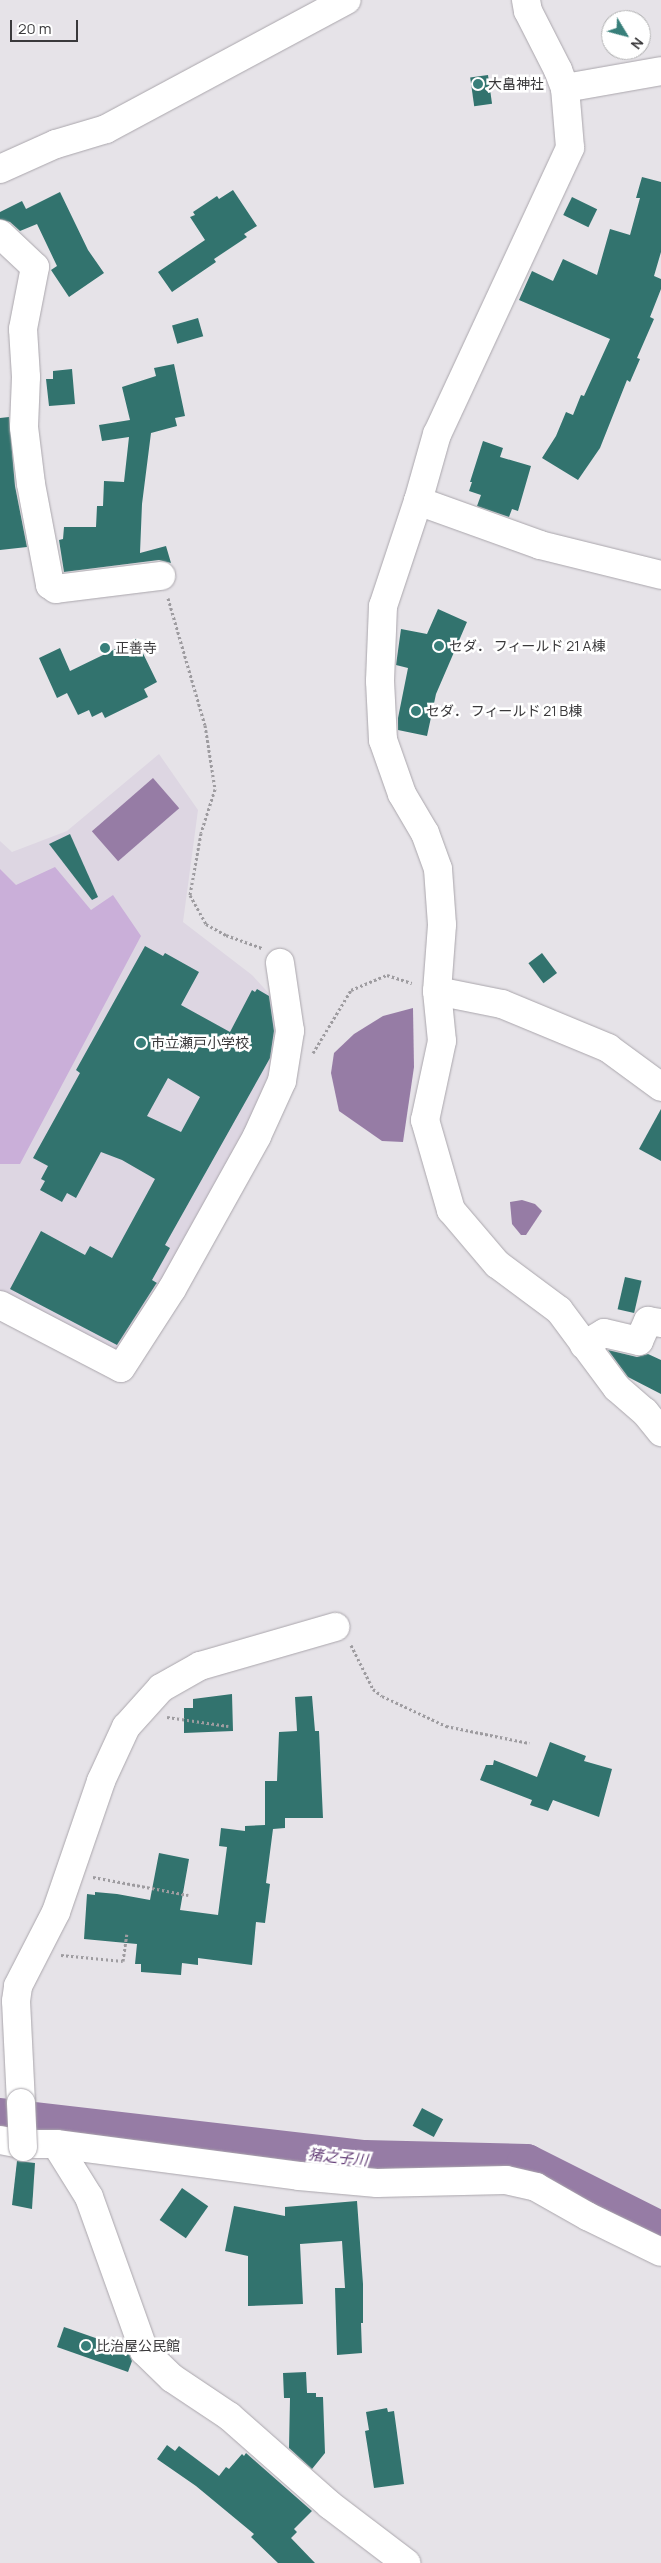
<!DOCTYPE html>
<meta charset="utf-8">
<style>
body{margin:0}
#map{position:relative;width:661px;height:2563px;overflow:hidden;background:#e6e3e8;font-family:Manrope,"Noto Sans JP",sans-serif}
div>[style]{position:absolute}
.built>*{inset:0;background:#ddd6e2}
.green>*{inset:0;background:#caafd9}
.water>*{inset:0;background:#967ca5;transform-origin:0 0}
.river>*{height:41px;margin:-20.5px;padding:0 20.5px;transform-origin:20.5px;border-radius:20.5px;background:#967ca5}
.building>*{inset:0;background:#32736e;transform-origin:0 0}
.path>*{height:3px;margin-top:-1.5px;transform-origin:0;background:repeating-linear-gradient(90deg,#9e9ca0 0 2.5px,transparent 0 5px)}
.roads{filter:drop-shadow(0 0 1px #aaa6ac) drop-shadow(0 0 1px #aaa6ac)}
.minor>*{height:28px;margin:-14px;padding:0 14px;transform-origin:14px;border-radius:14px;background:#fff}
.bridges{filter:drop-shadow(0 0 1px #aaa6ac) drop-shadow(0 0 1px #aaa6ac)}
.minor-bridge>*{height:28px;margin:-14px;padding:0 14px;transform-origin:14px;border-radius:14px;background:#fff}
.dots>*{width:14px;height:14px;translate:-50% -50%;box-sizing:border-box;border:2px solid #fff;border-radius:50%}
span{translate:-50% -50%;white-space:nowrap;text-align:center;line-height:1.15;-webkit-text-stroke:5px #fff;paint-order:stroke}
.poi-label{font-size:14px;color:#3a393b}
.left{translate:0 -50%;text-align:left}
.water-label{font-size:15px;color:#664179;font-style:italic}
.north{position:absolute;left:601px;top:10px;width:50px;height:50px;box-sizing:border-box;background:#fff;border:1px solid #b0b0b1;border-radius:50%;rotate:127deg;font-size:14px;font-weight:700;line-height:20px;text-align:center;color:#3a393b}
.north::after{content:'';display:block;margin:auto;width:18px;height:22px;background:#387f7a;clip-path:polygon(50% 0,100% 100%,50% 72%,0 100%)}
.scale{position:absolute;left:10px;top:20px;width:68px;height:22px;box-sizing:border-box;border:2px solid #3a393b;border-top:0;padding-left:6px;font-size:15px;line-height:18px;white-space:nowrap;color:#3a393b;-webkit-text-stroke:4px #fff;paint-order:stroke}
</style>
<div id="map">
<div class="built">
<div style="clip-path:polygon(159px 754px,198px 810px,183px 922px,252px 975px,287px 1013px,279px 1074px,119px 1354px,0 1293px,0 841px,12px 852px,67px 831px)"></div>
</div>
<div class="green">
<div style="clip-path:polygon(55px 867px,91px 910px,113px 895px,141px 936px,20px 1164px,0 1164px,0 869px,16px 885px)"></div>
</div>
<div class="water">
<div style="left:153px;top:778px;width:40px;height:81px;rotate:49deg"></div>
<div style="clip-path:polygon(413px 1008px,414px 1067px,403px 1142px,382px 1141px,339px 1111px,331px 1073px,334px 1053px,354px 1034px,383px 1016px)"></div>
<div style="clip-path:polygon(522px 1200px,535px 1204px,542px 1211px,526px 1235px,521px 1235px,512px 1224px,510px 1202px)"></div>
</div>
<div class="river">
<div style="left:0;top:2118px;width:366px;rotate:6.6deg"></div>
<div style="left:364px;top:2160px;width:162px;rotate:1.4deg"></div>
<div style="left:526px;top:2164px;width:151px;rotate:26.7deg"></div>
</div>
<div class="building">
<div style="left:488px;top:75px;width:29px;height:18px;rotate:82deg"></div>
<div style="clip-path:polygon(642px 177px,661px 182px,661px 252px,654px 276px,661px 279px,661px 289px,650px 317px,654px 319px,637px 358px,640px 359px,630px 382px,627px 380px,600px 448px,578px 480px,542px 458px,556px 436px,566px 412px,573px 415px,581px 395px,584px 396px,610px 339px,519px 300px,532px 271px,553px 281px,563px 259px,597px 275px,610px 229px,630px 235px,640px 198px,636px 198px)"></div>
<div style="clip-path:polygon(233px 190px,257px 226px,244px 234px,247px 237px,214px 259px,216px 262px,172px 292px,158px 272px,205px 240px,190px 217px,195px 215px,193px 212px,217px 196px,219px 199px)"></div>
<div style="clip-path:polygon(60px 192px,88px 250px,104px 273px,69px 297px,51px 270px,57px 266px,37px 224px,20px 231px,10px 222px,0 219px,0 212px,22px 201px,26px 209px)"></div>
<div style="left:572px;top:197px;width:28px;height:20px;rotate:26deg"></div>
<div style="left:198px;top:318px;width:19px;height:27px;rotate:74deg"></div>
<div style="clip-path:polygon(174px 364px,185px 416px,175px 418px,177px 426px,151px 433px,142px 504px,140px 553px,166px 546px,171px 563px,159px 560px,64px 572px,59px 540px,63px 539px,64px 527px,96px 527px,97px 506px,103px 506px,104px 481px,124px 482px,129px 437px,102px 441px,99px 425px,130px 420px,122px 387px,156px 376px,154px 368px)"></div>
<div style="clip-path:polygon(72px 369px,75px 404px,49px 406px,46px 379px,53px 379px,53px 371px)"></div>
<div style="clip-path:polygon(9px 417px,15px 486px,27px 547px,0 550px,0 418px)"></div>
<div style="clip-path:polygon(483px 441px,503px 448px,500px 457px,531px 466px,518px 511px,512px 509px,509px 517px,477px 506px,481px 495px,469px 491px,472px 482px,470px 482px)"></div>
<div style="clip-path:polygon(438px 609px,467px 622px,436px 694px,427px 736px,398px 730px,398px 718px,408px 668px,396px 665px,401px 629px,427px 634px)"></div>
<div style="clip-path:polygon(136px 639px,157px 682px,144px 689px,148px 697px,105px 718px,102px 712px,92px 717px,89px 710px,78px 715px,67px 693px,57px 698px,39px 658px,60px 648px,70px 671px)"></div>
<div style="clip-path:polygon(70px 834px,98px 897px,92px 900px,49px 844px)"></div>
<div style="clip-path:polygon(evenodd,145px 946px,163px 956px,165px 953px,199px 972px,181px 1005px,230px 1032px,252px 990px,255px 992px,257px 989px,269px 996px,274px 1031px,270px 1058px,165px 1245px,170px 1248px,152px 1280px,157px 1283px,156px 1284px,117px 1345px,10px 1289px,41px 1231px,85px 1255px,90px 1246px,112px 1258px,155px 1179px,122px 1160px,101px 1152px,76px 1198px,67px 1193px,62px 1202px,40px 1190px,45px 1181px,41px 1179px,48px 1166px,33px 1158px,80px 1073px,76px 1070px,145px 946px,168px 1078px,200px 1097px,181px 1132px,147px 1116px,168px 1078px)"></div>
<div style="left:542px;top:953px;width:25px;height:17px;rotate:53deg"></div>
<div style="clip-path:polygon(661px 1109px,661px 1161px,639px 1149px)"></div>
<div style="left:625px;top:1277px;width:17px;height:33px;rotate:13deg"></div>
<div style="clip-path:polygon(608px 1350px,637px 1357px,648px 1354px,661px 1360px,661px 1394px,628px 1377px)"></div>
<div style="clip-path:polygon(232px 1694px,233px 1731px,184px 1733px,184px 1708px,193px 1708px,193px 1699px)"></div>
<div style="clip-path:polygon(312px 1696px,315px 1731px,319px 1731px,323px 1818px,285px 1818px,285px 1828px,273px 1829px,266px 1883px,270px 1884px,265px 1923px,256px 1922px,252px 1965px,198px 1958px,198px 1965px,182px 1963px,181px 1975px,141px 1972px,141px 1964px,135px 1964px,137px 1944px,84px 1939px,87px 1894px,95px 1895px,95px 1892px,117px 1894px,150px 1900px,159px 1853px,189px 1859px,180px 1910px,218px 1915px,227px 1847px,219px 1846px,221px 1828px,245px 1831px,245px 1826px,265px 1825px,265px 1781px,277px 1781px,279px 1732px,297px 1731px,295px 1697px)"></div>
<div style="clip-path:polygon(550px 1742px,586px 1756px,584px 1761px,612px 1769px,599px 1817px,553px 1800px,548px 1811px,530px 1805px,532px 1800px,480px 1780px,486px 1765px,493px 1765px,494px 1760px,537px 1777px)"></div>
<div style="left:422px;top:2108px;width:24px;height:20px;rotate:28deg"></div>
<div style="clip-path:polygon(17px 2161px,35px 2163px,32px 2209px,12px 2205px)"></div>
<div style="left:182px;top:2188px;width:32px;height:39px;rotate:35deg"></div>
<div style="clip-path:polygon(357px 2201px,363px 2284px,363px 2323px,361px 2323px,362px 2353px,337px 2355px,335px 2288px,345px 2288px,342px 2241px,300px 2244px,303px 2304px,248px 2306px,248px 2256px,225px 2251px,234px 2206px,285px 2216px,285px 2207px)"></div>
<div style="clip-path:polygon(64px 2327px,127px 2349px,132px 2361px,128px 2372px,57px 2347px)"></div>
<div style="clip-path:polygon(306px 2372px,307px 2393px,316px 2393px,316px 2397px,323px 2397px,325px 2453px,312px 2469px,289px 2448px,290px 2398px,284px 2398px,283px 2373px)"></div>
<div style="clip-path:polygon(387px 2408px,388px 2412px,394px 2411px,404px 2484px,374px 2488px,365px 2431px,369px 2430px,366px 2412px)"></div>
<div style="clip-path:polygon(167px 2445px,175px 2451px,179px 2446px,219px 2476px,226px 2467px,229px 2469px,242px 2454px,244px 2456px,246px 2453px,312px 2511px,294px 2529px,297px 2532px,291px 2538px,315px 2563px,278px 2563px,251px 2537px,254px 2534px,196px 2486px,157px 2459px)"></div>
</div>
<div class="path">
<div style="left:168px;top:598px;width:132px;rotate:73.8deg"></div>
<div style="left:205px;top:725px;width:65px;rotate:81.1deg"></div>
<div style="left:215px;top:789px;width:46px;rotate:107.7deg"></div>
<div style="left:201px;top:833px;width:63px;rotate:100.1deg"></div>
<div style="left:190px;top:895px;width:33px;rotate:61deg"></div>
<div style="left:206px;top:924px;width:23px;rotate:29deg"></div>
<div style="left:226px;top:935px;width:38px;rotate:20deg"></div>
<div style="left:313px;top:1053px;width:74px;rotate:-58.9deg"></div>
<div style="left:351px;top:990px;width:39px;rotate:-23deg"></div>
<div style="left:387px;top:975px;width:26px;rotate:18deg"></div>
<div style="left:351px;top:1645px;width:49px;rotate:63.4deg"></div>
<div style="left:373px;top:1689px;width:11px;rotate:38deg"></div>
<div style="left:382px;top:1696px;width:71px;rotate:25.1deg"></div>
<div style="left:446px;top:1726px;width:85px;rotate:11.6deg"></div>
<div style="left:167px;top:1717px;width:62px;rotate:8.4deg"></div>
<div style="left:93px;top:1877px;width:97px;rotate:10.7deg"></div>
<div style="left:61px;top:1955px;width:62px;rotate:5.5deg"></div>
<div style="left:123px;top:1961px;width:27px;rotate:-82deg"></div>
</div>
<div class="roads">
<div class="minor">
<div style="left:526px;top:0;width:11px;rotate:80deg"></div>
<div style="left:528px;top:11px;width:66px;rotate:63deg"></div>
<div style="left:558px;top:70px;width:19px;rotate:69deg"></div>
<div style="left:565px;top:88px;width:60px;rotate:85.2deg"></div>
<div style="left:570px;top:148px;width:315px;rotate:114.9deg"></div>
<div style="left:437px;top:434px;width:70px;rotate:105.8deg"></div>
<div style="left:418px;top:501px;width:111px;rotate:108.4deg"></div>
<div style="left:383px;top:606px;width:75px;rotate:92.3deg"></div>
<div style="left:380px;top:681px;width:59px;rotate:87.1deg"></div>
<div style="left:383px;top:740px;width:57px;rotate:70.6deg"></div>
<div style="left:402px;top:794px;width:45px;rotate:59.5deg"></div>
<div style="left:425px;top:833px;width:38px;rotate:70deg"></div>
<div style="left:438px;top:869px;width:56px;rotate:85.9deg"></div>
<div style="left:442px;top:925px;width:66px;rotate:94.3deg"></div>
<div style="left:437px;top:991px;width:50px;rotate:84.3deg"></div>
<div style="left:442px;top:1041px;width:81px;rotate:102.1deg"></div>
<div style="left:425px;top:1120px;width:94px;rotate:73.9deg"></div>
<div style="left:451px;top:1210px;width:71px;rotate:49.6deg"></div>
<div style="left:497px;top:1264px;width:77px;rotate:36.6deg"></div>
<div style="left:559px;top:1310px;width:97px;rotate:53.4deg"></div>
<div style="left:617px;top:1388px;width:37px;rotate:41deg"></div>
<div style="left:645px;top:1412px;width:26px;rotate:51deg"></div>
<div style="left:565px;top:88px;width:97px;rotate:-10deg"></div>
<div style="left:0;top:169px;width:61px;rotate:-24.1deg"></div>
<div style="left:56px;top:144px;width:52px;rotate:-16.7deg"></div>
<div style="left:106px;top:129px;width:273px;rotate:-28.2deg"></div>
<div style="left:0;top:234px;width:48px;rotate:43.3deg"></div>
<div style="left:35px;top:267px;width:63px;rotate:101deg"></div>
<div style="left:23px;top:329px;width:48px;rotate:86.4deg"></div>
<div style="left:26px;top:377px;width:50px;rotate:92.3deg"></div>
<div style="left:24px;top:427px;width:57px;rotate:83deg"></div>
<div style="left:31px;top:484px;width:103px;rotate:79.3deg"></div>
<div style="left:50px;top:585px;width:7px;rotate:34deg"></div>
<div style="left:56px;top:589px;width:106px;rotate:-7.1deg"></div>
<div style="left:418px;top:501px;width:130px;rotate:19.8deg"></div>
<div style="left:540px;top:545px;width:125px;rotate:13.9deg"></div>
<div style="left:437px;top:991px;width:66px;rotate:11.3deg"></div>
<div style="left:502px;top:1004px;width:115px;rotate:22.5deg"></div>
<div style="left:608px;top:1048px;width:66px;rotate:36.3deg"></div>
<div style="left:0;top:1305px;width:136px;rotate:27.5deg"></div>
<div style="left:121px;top:1368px;width:94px;rotate:-57.2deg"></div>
<div style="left:172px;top:1289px;width:175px;rotate:-60.9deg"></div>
<div style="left:257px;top:1136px;width:60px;rotate:-65.6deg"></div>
<div style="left:282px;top:1081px;width:51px;rotate:-80.9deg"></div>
<div style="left:290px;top:1031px;width:69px;rotate:-98.4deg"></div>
<div style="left:584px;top:1345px;width:23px;rotate:-31deg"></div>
<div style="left:604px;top:1333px;width:36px;rotate:13deg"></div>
<div style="left:639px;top:1341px;width:22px;rotate:-66deg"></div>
<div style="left:648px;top:1321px;width:13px;rotate:9deg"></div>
<div style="left:21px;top:2103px;width:102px;rotate:-92.8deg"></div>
<div style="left:16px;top:2001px;width:15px;rotate:-82deg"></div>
<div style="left:18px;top:1986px;width:83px;rotate:-62.8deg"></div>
<div style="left:56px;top:1912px;width:139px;rotate:-71deg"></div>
<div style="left:101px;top:1781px;width:60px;rotate:-65.2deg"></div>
<div style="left:126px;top:1727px;width:52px;rotate:-48.1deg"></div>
<div style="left:161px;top:1688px;width:45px;rotate:-29.4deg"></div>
<div style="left:200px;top:1666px;width:141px;rotate:-16.1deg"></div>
<div style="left:0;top:2140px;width:20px;rotate:11deg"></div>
<div style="left:20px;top:2144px;width:36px"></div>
<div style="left:56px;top:2144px;width:245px;rotate:7.5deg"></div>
<div style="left:299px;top:2176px;width:78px;rotate:5.1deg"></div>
<div style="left:377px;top:2183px;width:129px;rotate:-1.3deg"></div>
<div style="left:506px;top:2180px;width:31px;rotate:13deg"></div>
<div style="left:536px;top:2187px;width:59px;rotate:29.6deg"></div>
<div style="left:587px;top:2216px;width:82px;rotate:25.9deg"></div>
<div style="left:56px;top:2144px;width:62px;rotate:58.1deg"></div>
<div style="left:89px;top:2197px;width:164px;rotate:70.3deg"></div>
<div style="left:144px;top:2351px;width:39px;rotate:44deg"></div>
<div style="left:172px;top:2378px;width:69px;rotate:33.7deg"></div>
<div style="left:229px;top:2416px;width:135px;rotate:41.4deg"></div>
<div style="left:330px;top:2505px;width:96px;rotate:37.3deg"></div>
</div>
</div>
<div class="bridges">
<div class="minor-bridge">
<div style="left:21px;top:2103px;width:44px;rotate:87.4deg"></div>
</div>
</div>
<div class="dots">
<div style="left:478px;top:84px;background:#387f7a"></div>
<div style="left:439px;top:646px;background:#387f7a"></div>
<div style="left:105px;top:648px;background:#387f7a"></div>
<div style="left:416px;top:711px;background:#387f7a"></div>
<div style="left:141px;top:1043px;background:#387f7a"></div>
<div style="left:86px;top:2346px;background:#387f7a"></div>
</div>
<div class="poi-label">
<span class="left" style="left:488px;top:84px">大畠神社</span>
<span class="left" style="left:449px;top:646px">セダ． フィールド 21 A棟</span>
<span class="left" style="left:115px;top:648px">正善寺</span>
<span class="left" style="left:426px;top:711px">セダ． フィールド 21 B棟</span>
<span class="left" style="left:151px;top:1043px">市立瀬戸小学校</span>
<span class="left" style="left:96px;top:2346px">比治屋公民館</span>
</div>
<div class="water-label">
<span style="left:338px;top:2157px;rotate:6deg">猪之子川</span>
</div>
<div class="north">N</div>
<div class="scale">20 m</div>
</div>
